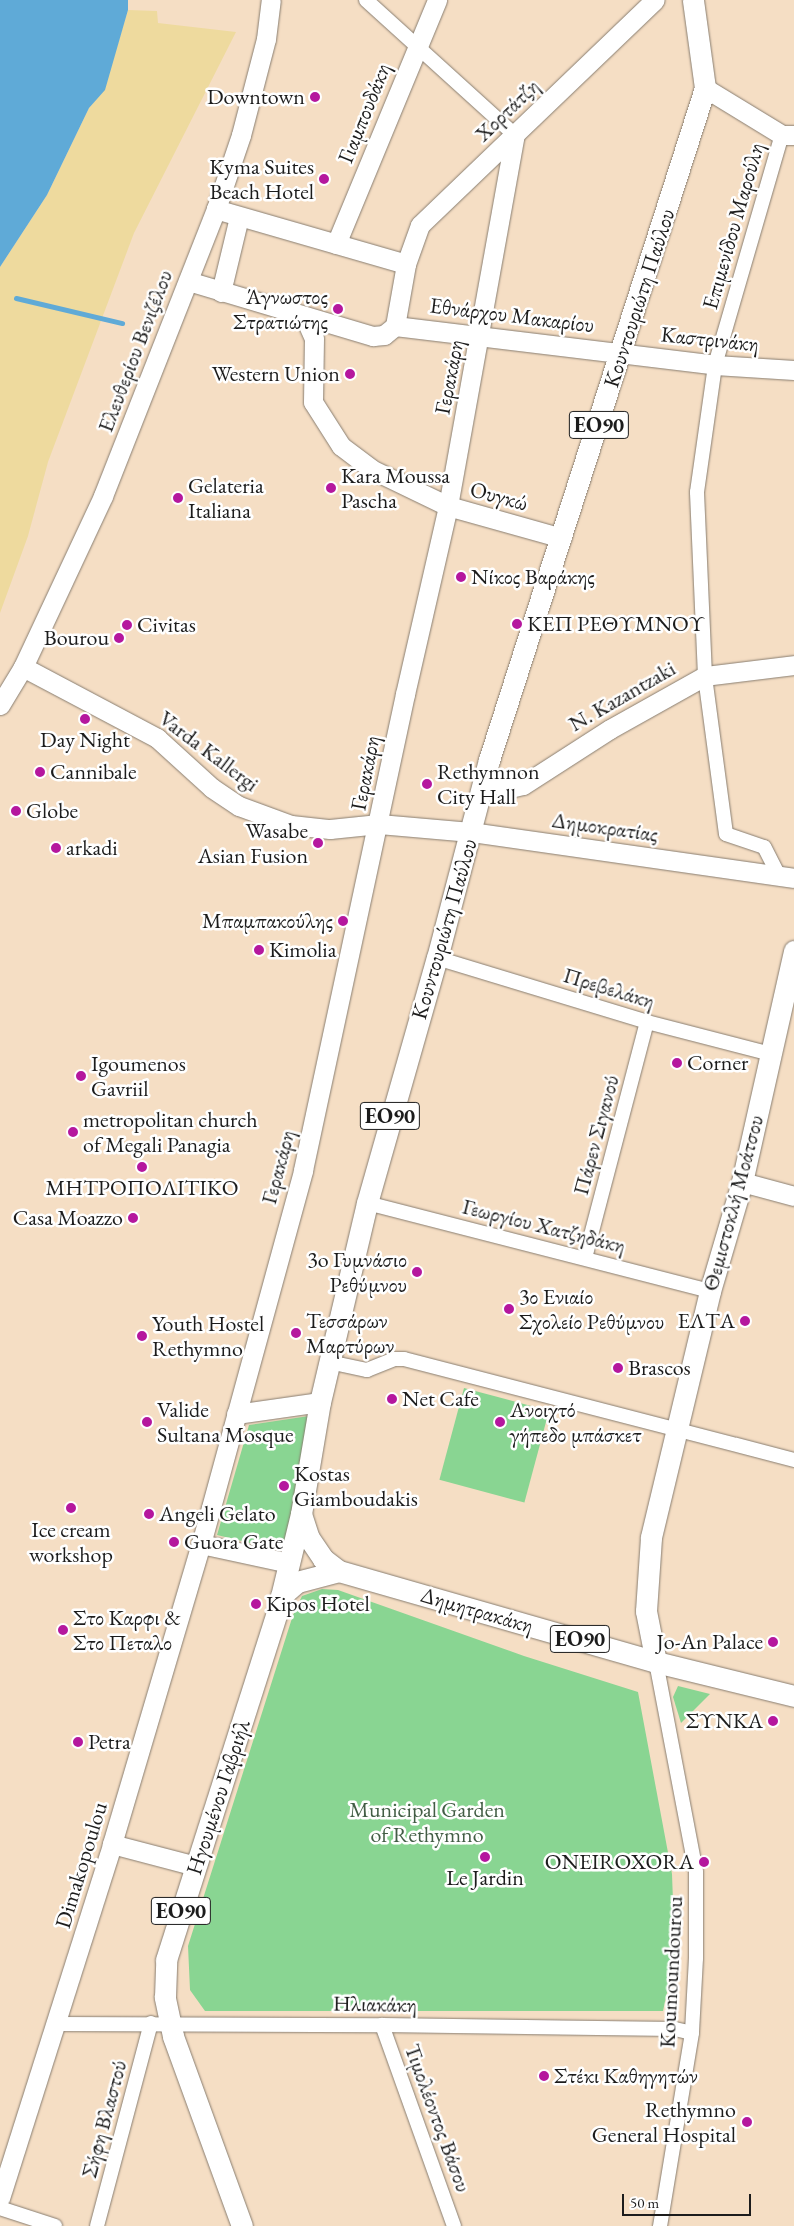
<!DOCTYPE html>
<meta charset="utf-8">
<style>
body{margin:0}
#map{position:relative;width:794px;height:2226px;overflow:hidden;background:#f5dec4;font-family:"EB Garamond",serif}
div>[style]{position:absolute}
.green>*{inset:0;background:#89d592;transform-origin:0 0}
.sand>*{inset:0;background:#eeda9e}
.water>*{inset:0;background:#5faad7}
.stream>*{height:5px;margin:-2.5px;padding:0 2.5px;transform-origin:2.5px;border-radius:2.5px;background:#5faad7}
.roads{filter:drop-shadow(0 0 1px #887d70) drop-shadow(0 0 1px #887d70)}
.street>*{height:14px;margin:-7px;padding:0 7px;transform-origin:7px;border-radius:7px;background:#fff}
.secondary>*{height:19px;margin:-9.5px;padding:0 9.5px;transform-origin:9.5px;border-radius:9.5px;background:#fff}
.primary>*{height:21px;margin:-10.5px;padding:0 10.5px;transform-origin:10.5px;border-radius:10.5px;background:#fff}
.dots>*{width:14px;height:14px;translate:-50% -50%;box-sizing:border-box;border:2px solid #fff;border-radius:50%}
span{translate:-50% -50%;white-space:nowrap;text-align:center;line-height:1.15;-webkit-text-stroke:5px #fff;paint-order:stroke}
.shield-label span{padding:1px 4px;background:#fff;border:1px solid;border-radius:4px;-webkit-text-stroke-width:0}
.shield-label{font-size:21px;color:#1c1c1c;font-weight:700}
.poi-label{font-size:22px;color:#1c1c1c}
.right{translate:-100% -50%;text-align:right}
.left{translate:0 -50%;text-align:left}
.street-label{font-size:22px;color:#1c1c1c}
.park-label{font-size:22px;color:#425d45}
.scale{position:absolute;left:622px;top:2194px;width:129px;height:22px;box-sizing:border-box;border:2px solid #1c1c1c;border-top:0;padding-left:6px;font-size:15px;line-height:18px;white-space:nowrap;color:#1c1c1c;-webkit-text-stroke:4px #fff;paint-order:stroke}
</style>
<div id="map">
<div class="green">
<div style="left:464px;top:1388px;width:88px;height:95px;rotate:15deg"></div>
<div style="clip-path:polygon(309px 1416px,287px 1552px,217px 1535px,249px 1425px)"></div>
<div style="clip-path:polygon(322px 1589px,338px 1590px,524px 1656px,638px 1692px,672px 1874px,675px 1956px,663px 2011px,205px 2011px,190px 1990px,188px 1946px,293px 1615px,302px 1596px)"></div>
<div style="clip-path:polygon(678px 1686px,710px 1694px,681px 1723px,673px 1697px)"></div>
</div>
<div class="sand">
<div style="clip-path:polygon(128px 10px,157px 11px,158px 23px,236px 32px,134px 233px,48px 462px,28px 536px,0 613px,0 267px,47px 195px,89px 108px,104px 90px)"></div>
</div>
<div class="water">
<div style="clip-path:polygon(0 0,128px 0,128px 10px,105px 90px,89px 108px,47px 195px,0 267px)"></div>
</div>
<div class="stream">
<div style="left:16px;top:298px;width:109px;rotate:13.3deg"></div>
</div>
<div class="roads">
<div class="street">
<div style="left:366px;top:0;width:201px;rotate:42.2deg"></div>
<div style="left:778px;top:874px;width:30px;rotate:-117deg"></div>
<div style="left:764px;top:847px;width:40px;rotate:-161.1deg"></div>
<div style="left:726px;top:834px;width:159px;rotate:-97.6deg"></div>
<div style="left:705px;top:676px;width:184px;rotate:-92.5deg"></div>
<div style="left:697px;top:492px;width:128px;rotate:-81.9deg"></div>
<div style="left:715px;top:365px;width:240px;rotate:-73.8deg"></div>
<div style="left:437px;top:958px;width:220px;rotate:16.9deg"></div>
<div style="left:647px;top:1022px;width:128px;rotate:14.5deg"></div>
<div style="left:367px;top:1203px;width:354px;rotate:14.4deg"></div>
<div style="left:585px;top:1258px;width:244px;rotate:-75.3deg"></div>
<div style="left:329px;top:1362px;width:39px;rotate:12deg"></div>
<div style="left:367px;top:1370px;width:29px;rotate:-22deg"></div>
<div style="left:394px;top:1359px;width:10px"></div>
<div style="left:404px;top:1359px;width:403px;rotate:14.5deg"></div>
<div style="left:656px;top:1662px;width:214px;rotate:79.2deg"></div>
<div style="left:696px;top:1872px;width:86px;rotate:90deg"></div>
<div style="left:696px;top:1958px;width:75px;rotate:93.1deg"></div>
<div style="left:692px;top:2033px;width:196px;rotate:99.4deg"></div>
<div style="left:57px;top:2024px;width:325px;rotate:0.2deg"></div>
<div style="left:382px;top:2025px;width:293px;rotate:0.8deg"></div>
<div style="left:675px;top:2029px;width:17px;rotate:13deg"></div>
<div style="left:382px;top:2025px;width:214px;rotate:70.3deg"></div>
<div style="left:0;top:2208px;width:58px;rotate:18.1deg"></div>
<div style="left:97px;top:2226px;width:210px;rotate:-75.1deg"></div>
</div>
<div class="secondary">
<div style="left:705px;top:88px;width:90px;rotate:31.4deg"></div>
<div style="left:782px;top:135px;width:12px"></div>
<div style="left:336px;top:244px;width:264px;rotate:-67.5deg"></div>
<div style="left:406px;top:264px;width:41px;rotate:-70.3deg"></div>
<div style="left:420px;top:225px;width:325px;rotate:-43.8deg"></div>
<div style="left:188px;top:281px;width:193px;rotate:16.6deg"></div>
<div style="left:373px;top:336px;width:11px;rotate:-5deg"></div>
<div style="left:384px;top:335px;width:14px;rotate:-39deg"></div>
<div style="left:395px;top:326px;width:63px;rotate:-79.9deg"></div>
<div style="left:406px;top:264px;width:198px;rotate:-163.9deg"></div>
<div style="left:221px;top:292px;width:77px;rotate:-76.5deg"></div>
<div style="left:304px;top:316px;width:24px;rotate:66deg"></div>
<div style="left:314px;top:338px;width:64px;rotate:90.9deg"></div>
<div style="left:313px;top:402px;width:52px;rotate:57.5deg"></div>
<div style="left:341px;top:446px;width:38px;rotate:37deg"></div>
<div style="left:371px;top:469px;width:85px;rotate:25.7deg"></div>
<div style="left:448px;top:506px;width:118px;rotate:15.7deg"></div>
<div style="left:395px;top:326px;width:322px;rotate:6.9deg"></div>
<div style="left:715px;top:365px;width:79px;rotate:3.6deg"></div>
<div style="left:23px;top:667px;width:152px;rotate:27.9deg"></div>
<div style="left:157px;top:738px;width:74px;rotate:42.3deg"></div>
<div style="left:212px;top:788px;width:32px;rotate:34deg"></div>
<div style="left:239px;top:806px;width:55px;rotate:20.1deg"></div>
<div style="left:291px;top:825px;width:39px;rotate:6deg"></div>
<div style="left:330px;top:829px;width:49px;rotate:-5.8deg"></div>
<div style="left:379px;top:824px;width:92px;rotate:5deg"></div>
<div style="left:471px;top:832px;width:326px;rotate:8.1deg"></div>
<div style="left:0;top:705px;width:44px;rotate:-58.8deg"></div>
<div style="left:23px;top:667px;width:189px;rotate:-64.9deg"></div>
<div style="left:103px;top:496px;width:308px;rotate:-68.5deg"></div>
<div style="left:216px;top:209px;width:78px;rotate:-71.3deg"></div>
<div style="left:241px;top:135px;width:99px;rotate:-75.4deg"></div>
<div style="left:266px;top:39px;width:39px;rotate:-83deg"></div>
<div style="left:484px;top:781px;width:27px;rotate:15deg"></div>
<div style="left:510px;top:788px;width:13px;rotate:-13deg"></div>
<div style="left:523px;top:785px;width:103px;rotate:-32.8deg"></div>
<div style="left:610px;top:729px;width:109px;rotate:-29.2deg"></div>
<div style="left:705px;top:676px;width:90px;rotate:-7deg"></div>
<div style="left:742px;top:1182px;width:54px;rotate:15.1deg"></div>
<div style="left:236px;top:1414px;width:85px;rotate:-8.1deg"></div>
<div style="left:201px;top:1544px;width:90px;rotate:12.2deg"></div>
<div style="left:112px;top:1844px;width:87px;rotate:14.7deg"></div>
<div style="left:0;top:2198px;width:371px;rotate:-72.4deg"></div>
<div style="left:112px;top:1844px;width:313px;rotate:-73.5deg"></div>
<div style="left:201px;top:1544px;width:388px;rotate:-74.7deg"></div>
<div style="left:303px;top:1170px;width:487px;rotate:-77.9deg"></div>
<div style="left:405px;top:694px;width:193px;rotate:-77.1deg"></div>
<div style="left:448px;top:506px;width:377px;rotate:-79.8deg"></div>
</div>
<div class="primary">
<div style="left:301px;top:1514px;width:25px;rotate:72deg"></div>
<div style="left:309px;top:1538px;width:25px;rotate:56deg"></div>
<div style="left:323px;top:1559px;width:20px;rotate:37deg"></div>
<div style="left:281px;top:1596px;width:21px;rotate:-41deg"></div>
<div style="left:297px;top:1582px;width:43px;rotate:-14.7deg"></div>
<div style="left:339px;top:1571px;width:330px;rotate:16deg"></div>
<div style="left:656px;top:1662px;width:142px;rotate:13.8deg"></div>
<div style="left:656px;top:1662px;width:52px;rotate:-101.1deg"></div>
<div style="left:646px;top:1611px;width:74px;rotate:-86.1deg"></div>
<div style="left:651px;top:1537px;width:253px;rotate:-76.5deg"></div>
<div style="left:710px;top:1291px;width:114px;rotate:-73.6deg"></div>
<div style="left:742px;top:1182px;width:237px;rotate:-77.3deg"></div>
<div style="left:242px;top:2226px;width:202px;rotate:-110deg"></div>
<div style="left:173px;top:2036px;width:40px;rotate:-102deg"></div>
<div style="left:165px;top:1997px;width:37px;rotate:-88deg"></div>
<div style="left:166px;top:1960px;width:368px;rotate:-72.3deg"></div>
<div style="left:278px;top:1609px;width:98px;rotate:-76.4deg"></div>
<div style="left:301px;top:1514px;width:114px;rotate:-80.4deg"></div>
<div style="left:320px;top:1402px;width:204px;rotate:-76.7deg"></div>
<div style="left:367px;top:1203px;width:255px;rotate:-74.1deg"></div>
<div style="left:437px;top:958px;width:205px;rotate:-75.3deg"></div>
<div style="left:489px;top:760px;width:706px;rotate:-72.18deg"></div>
<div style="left:705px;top:88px;width:89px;rotate:-97.8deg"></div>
</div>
</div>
<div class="dots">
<div style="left:315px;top:97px;background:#b5179e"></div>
<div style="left:324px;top:179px;background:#b5179e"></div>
<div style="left:338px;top:309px;background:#b5179e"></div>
<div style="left:350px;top:374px;background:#b5179e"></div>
<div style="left:331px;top:488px;background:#b5179e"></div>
<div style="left:178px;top:498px;background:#b5179e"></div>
<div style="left:461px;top:577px;background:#b5179e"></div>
<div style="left:517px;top:624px;background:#b5179e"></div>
<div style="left:127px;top:625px;background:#b5179e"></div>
<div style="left:119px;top:638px;background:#b5179e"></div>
<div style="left:85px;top:719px;background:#b5179e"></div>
<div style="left:40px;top:772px;background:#b5179e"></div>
<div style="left:427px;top:784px;background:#b5179e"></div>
<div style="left:16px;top:811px;background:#b5179e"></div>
<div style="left:318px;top:843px;background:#b5179e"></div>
<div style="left:56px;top:848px;background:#b5179e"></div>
<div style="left:343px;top:921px;background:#b5179e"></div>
<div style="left:259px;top:950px;background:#b5179e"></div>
<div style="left:677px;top:1063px;background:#b5179e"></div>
<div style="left:81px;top:1076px;background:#b5179e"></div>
<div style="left:73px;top:1132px;background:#b5179e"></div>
<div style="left:142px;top:1167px;background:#b5179e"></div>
<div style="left:133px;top:1218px;background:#b5179e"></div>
<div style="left:417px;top:1272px;background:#b5179e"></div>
<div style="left:509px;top:1309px;background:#b5179e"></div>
<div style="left:745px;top:1321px;background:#b5179e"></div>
<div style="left:296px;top:1333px;background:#b5179e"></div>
<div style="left:142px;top:1336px;background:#b5179e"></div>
<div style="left:618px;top:1368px;background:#b5179e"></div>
<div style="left:392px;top:1399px;background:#b5179e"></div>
<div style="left:147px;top:1422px;background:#b5179e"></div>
<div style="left:500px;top:1422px;background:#b5179e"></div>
<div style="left:284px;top:1486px;background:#b5179e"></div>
<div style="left:71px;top:1508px;background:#b5179e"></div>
<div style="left:149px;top:1514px;background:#b5179e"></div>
<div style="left:174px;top:1542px;background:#b5179e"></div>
<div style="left:256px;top:1604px;background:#b5179e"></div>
<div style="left:63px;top:1630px;background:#b5179e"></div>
<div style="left:773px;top:1642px;background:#b5179e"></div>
<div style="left:773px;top:1721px;background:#b5179e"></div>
<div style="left:78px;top:1742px;background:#b5179e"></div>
<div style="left:485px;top:1857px;background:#b5179e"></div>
<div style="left:704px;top:1862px;background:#b5179e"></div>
<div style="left:544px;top:2076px;background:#b5179e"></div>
<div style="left:747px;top:2122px;background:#b5179e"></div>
</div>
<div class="shield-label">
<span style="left:599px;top:425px">ΕΟ90</span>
<span style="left:390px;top:1116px">ΕΟ90</span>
<span style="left:580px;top:1639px">ΕΟ90</span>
<span style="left:181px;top:1911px">ΕΟ90</span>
</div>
<div class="poi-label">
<span class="right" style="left:305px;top:97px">Downtown</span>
<span class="right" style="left:314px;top:179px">Kyma Suites<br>Beach Hotel</span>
<span class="right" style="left:328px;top:309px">Άγνωστος<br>Στρατιώτης</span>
<span class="right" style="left:340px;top:374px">Western Union</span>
<span class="left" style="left:341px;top:488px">Kara Moussa<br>Pascha</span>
<span class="left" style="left:188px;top:498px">Gelateria<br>Italiana</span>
<span class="left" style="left:471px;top:577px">Νίκος Βαράκης</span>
<span class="left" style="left:527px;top:624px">ΚΕΠ ΡΕΘΥΜΝΟΥ</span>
<span class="left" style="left:137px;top:625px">Civitas</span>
<span class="right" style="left:109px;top:638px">Bourou</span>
<span style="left:85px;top:740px">Day Night</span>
<span class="left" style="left:437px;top:784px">Rethymnon<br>City Hall</span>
<span class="left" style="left:50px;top:772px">Cannibale</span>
<span class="left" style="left:26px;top:811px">Globe</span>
<span class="right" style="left:308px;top:843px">Wasabe<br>Asian Fusion</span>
<span class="left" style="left:66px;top:848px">arkadi</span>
<span class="right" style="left:333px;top:921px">Μπαμπακούλης</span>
<span class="left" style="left:269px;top:950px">Kimolia</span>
<span class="left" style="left:91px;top:1076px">Igoumenos<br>Gavriil</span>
<span class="left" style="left:687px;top:1063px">Corner</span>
<span class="left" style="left:83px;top:1132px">metropolitan church<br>of Megali Panagia</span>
<span style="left:142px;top:1188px">ΜΗΤΡΟΠΟΛΙΤΙΚΟ</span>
<span class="right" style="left:123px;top:1218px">Casa Moazzo</span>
<span class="right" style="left:407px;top:1272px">3o Γυμνάσιο<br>Ρεθύμνου</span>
<span class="left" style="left:519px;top:1309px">3ο Ενιαίο<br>Σχολείο Ρεθύμνου</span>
<span class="left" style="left:306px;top:1333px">Τεσσάρων<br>Μαρτύρων</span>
<span class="right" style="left:735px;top:1321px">ΕΛΤΑ</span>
<span class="left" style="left:152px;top:1336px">Youth Hostel<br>Rethymno</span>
<span class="left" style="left:628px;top:1368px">Brascos</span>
<span class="left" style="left:402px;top:1399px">Net Cafe</span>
<span class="left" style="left:157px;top:1422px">Valide<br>Sultana Mosque</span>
<span class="left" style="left:510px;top:1422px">Ανοιχτό<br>γήπεδο μπάσκετ</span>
<span class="left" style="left:294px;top:1486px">Kostas<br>Giamboudakis</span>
<span class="left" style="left:159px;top:1514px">Angeli Gelato</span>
<span style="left:71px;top:1542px">Ice cream<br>workshop</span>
<span class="left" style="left:184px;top:1542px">Guora Gate</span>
<span class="left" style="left:266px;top:1604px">Kipos Hotel</span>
<span class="left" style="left:73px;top:1630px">Στο Καρφι &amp;<br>Στο Πεταλο</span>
<span class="right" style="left:763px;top:1642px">Jo-An Palace</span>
<span class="right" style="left:763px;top:1721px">ΣΥΝΚΑ</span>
<span class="left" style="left:88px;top:1742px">Petra</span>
<span class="right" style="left:694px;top:1862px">ONEIROXORA</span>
<span style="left:485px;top:1878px">Le Jardin</span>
<span class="left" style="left:554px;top:2076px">Στέκι Καθηγητών</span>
<span class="right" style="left:736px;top:2122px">Rethymno<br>General Hospital</span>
</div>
<div class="street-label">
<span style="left:507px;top:110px;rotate:-44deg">Χορτάτζη</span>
<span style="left:364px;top:113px;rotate:-68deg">Γιαμπουδάκη</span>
<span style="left:733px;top:226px;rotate:-74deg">Επιμενίδου Μαρούλη</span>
<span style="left:639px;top:298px;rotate:-72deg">Κουντουριώτη Παύλου</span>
<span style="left:512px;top:315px;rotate:7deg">Εθνάρχου Μακαρίου</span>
<span style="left:710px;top:339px;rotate:6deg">Καστρινάκη</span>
<span style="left:135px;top:351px;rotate:-69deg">Ελευθερίου Βενιζέλου</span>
<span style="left:449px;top:377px;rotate:-79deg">Γερακάρη</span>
<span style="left:499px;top:496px;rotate:15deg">Ουγκώ</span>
<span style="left:622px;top:696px;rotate:-30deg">N. Kazantzaki</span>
<span style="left:209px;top:751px;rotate:37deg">Varda Kallergi</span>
<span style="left:365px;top:773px;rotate:-79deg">Γερακάρη</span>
<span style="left:605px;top:827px;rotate:8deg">Δημοκρατίας</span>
<span style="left:444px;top:929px;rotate:-74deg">Κουντουριώτη Παύλου</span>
<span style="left:609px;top:988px;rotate:17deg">Πρεβελάκη</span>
<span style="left:596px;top:1135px;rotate:-75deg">Πάρεν Σιγανού</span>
<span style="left:278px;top:1167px;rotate:-75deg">Γερακάρη</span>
<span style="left:733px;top:1203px;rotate:-75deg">Θεμιστοκλή Μοάτσου</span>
<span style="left:544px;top:1226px;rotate:14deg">Γεωργίου Χατζηδάκη</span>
<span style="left:477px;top:1610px;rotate:16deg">Δημητρακάκη</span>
<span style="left:218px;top:1797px;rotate:-72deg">Ηγουμένου Γαβριήλ</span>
<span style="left:81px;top:1865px;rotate:-73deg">Dimakopoulou</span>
<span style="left:671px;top:1972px;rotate:-87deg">Koumoundourou</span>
<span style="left:375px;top:2004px;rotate:1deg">Ηλιακάκη</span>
<span style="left:438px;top:2118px;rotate:70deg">Τιμολέοντος Βάσου</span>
<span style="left:104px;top:2119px;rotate:-75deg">Σήφη Βλαστού</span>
</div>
<div class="park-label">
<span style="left:427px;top:1822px">Municipal Garden<br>of Rethymno</span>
</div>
<div class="scale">50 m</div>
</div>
